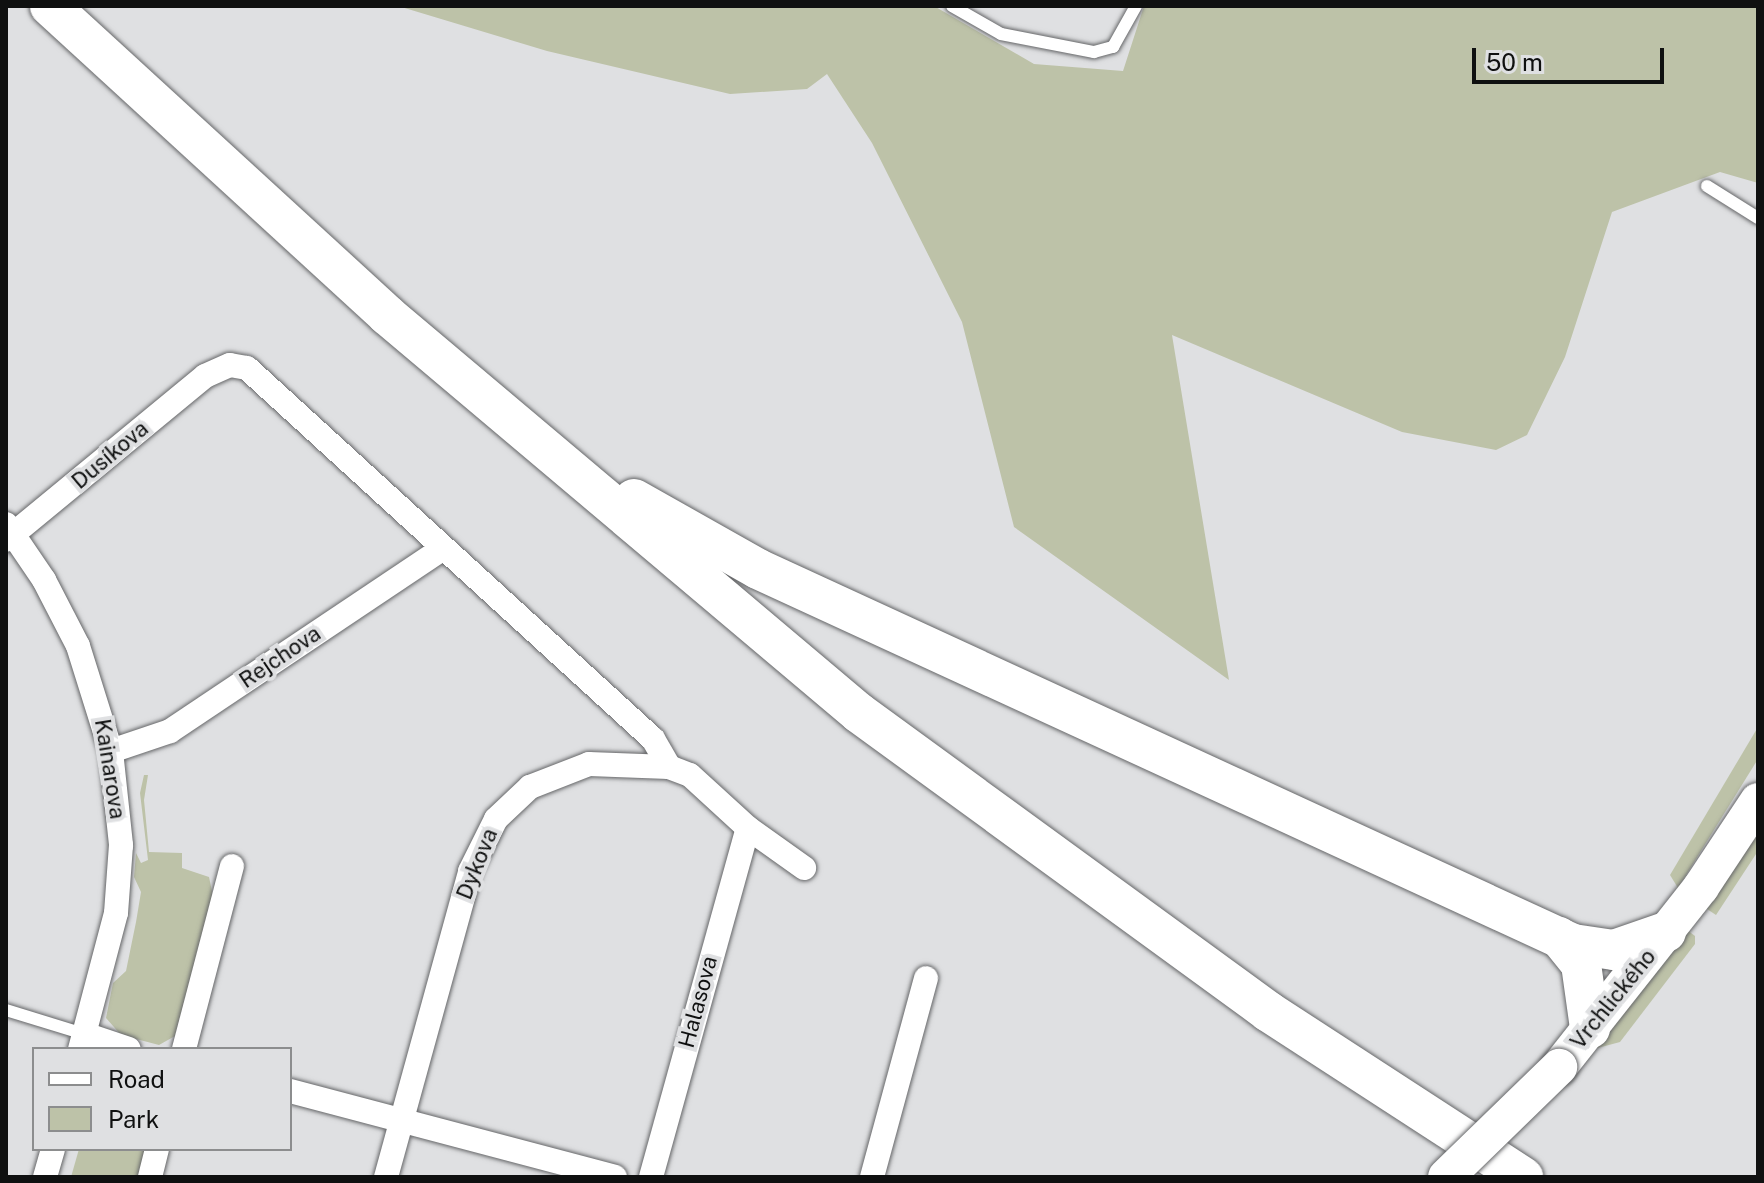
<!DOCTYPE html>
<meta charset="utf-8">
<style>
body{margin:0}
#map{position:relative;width:1764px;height:1183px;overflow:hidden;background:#dfe0e2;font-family:"Public Sans",sans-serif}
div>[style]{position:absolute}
.green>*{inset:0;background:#bdc2a8}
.roads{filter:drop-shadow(0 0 2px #656668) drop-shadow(0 0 2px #656668)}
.lane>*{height:12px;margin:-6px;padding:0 6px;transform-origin:6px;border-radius:6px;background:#fff}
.street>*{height:24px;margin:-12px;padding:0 12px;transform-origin:12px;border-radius:12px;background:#fff}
.secondary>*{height:36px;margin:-18px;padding:0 18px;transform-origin:18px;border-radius:18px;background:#fff}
.primary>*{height:40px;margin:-20px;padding:0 20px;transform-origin:20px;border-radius:20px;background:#fff}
.bridges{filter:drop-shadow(0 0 2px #656668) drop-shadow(0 0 2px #656668)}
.secondary-bridge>*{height:36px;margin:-18px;padding:0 18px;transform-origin:18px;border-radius:18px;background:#fff}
span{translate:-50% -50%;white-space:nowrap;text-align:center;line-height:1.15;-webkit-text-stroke:8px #dfe0e2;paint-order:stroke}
.street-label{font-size:22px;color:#0f1010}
.frame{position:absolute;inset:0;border:8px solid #0f1010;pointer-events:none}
.legend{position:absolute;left:32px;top:1047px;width:260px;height:104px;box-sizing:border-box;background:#dfe0e2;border:2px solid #8c8d8e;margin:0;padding:10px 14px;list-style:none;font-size:24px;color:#0f1010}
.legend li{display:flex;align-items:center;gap:16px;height:40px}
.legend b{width:40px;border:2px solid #8c8d8e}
.scale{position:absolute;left:1472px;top:48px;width:192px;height:36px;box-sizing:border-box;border:4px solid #0f1010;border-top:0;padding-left:10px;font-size:24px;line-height:28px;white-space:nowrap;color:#0f1010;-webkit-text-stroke:6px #dfe0e2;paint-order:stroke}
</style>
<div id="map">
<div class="green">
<div style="clip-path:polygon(398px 6px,934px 6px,1034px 64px,1123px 71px,1144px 6px,1758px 6px,1758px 183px,1720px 172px,1612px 212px,1565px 357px,1527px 435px,1496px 450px,1402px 432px,1172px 335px,1229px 680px,1014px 527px,962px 322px,872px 143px,827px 74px,807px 89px,730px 94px,547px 51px)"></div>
<div style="clip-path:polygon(1758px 727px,1758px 759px,1678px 888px,1670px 875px)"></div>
<div style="clip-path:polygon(144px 775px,148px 775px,144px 800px,149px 852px,182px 853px,182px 868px,209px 877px,213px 896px,175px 1036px,159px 1045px,121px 1035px,106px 1018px,113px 983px,126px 971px,136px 922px,141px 892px,134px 877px,136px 853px,141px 863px,148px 860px,140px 793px)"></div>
<div style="clip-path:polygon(1758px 832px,1758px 851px,1716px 915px,1704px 907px)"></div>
<div style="clip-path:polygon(1687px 930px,1695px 936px,1695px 944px,1620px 1042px,1594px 1049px)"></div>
<div style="clip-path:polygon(79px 1149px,146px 1149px,138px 1177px,71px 1177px)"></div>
</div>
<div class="roads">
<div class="lane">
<div style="left:952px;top:6px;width:56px;rotate:29.7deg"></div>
<div style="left:1001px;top:34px;width:95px;rotate:11deg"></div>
<div style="left:1094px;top:52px;width:20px;rotate:-15deg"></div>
<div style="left:1113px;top:47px;width:47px;rotate:-60.7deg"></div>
<div style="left:1707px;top:186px;width:60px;rotate:32.1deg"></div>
<div style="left:6px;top:1010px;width:82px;rotate:17.1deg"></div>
</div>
<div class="street">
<div style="left:6px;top:524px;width:68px;rotate:55.8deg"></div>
<div style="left:44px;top:580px;width:74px;rotate:62.7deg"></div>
<div style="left:78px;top:646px;width:110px;rotate:72.6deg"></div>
<div style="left:111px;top:751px;width:95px;rotate:83.9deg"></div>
<div style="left:121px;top:845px;width:68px;rotate:94.2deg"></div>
<div style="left:116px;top:913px;width:141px;rotate:104.8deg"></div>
<div style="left:6px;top:540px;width:258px;rotate:-39.5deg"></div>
<div style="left:205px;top:376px;width:27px;rotate:-24deg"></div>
<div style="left:230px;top:365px;width:17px;rotate:10deg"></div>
<div style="left:247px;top:368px;width:550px;rotate:42.42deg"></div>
<div style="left:653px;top:739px;width:32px;rotate:60deg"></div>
<div style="left:111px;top:751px;width:62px;rotate:-18.7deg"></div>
<div style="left:170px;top:731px;width:327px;rotate:-33.8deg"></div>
<div style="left:84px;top:1034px;width:47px;rotate:18.4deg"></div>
<div style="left:184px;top:1049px;width:189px;rotate:-75.3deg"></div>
<div style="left:290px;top:1091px;width:336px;rotate:14.8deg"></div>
<div style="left:45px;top:1177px;width:29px;rotate:-74deg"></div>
<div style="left:150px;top:1177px;width:29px;rotate:-76deg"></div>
<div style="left:386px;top:1177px;width:317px;rotate:-74.6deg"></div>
<div style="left:470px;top:871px;width:58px;rotate:-63.4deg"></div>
<div style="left:496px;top:819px;width:47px;rotate:-43.3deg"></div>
<div style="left:530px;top:787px;width:63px;rotate:-21.3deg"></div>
<div style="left:589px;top:764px;width:80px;rotate:2.1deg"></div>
<div style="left:669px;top:767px;width:22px;rotate:21deg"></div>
<div style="left:690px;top:775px;width:79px;rotate:42.4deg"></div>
<div style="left:748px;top:828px;width:69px;rotate:35.5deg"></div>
<div style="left:651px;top:1177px;width:362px;rotate:-74.5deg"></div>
<div style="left:872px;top:1177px;width:206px;rotate:-74.8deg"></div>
</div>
<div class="secondary">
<div style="left:1559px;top:1067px;width:229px;rotate:-51.7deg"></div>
<div style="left:1701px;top:887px;width:103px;rotate:-56.5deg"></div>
</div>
<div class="primary">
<div style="left:50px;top:6px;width:457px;rotate:42.5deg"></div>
<div style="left:387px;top:315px;width:617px;rotate:40.14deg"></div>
<div style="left:859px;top:713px;width:507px;rotate:36.1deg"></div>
<div style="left:1269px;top:1012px;width:303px;rotate:33deg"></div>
<div style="left:634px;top:499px;width:142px;rotate:29.4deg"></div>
<div style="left:758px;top:569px;width:897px;rotate:24.71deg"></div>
<div style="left:1573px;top:944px;width:41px;rotate:8.3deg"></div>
<div style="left:1614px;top:950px;width:55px;rotate:-19.1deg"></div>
<div style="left:1559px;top:937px;width:35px;rotate:51deg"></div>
<div style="left:1581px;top:964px;width:65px;rotate:82deg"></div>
</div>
</div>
<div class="bridges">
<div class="secondary-bridge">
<div style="left:1446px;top:1177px;width:158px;rotate:-44.2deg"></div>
</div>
</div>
<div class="street-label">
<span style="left:110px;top:455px;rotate:-40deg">Dusíkova</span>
<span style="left:280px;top:657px;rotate:-34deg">Rejchova</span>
<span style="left:110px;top:769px;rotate:81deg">Kainarova</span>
<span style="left:477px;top:864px;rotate:-68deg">Dykova</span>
<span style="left:1613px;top:999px;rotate:-51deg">Vrchlického</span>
<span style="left:698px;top:1002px;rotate:-75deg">Halasova</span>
</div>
<div class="frame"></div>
<ul class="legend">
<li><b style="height:10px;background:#fff"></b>Road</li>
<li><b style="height:22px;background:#bdc2a8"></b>Park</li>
</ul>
<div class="scale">50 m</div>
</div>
